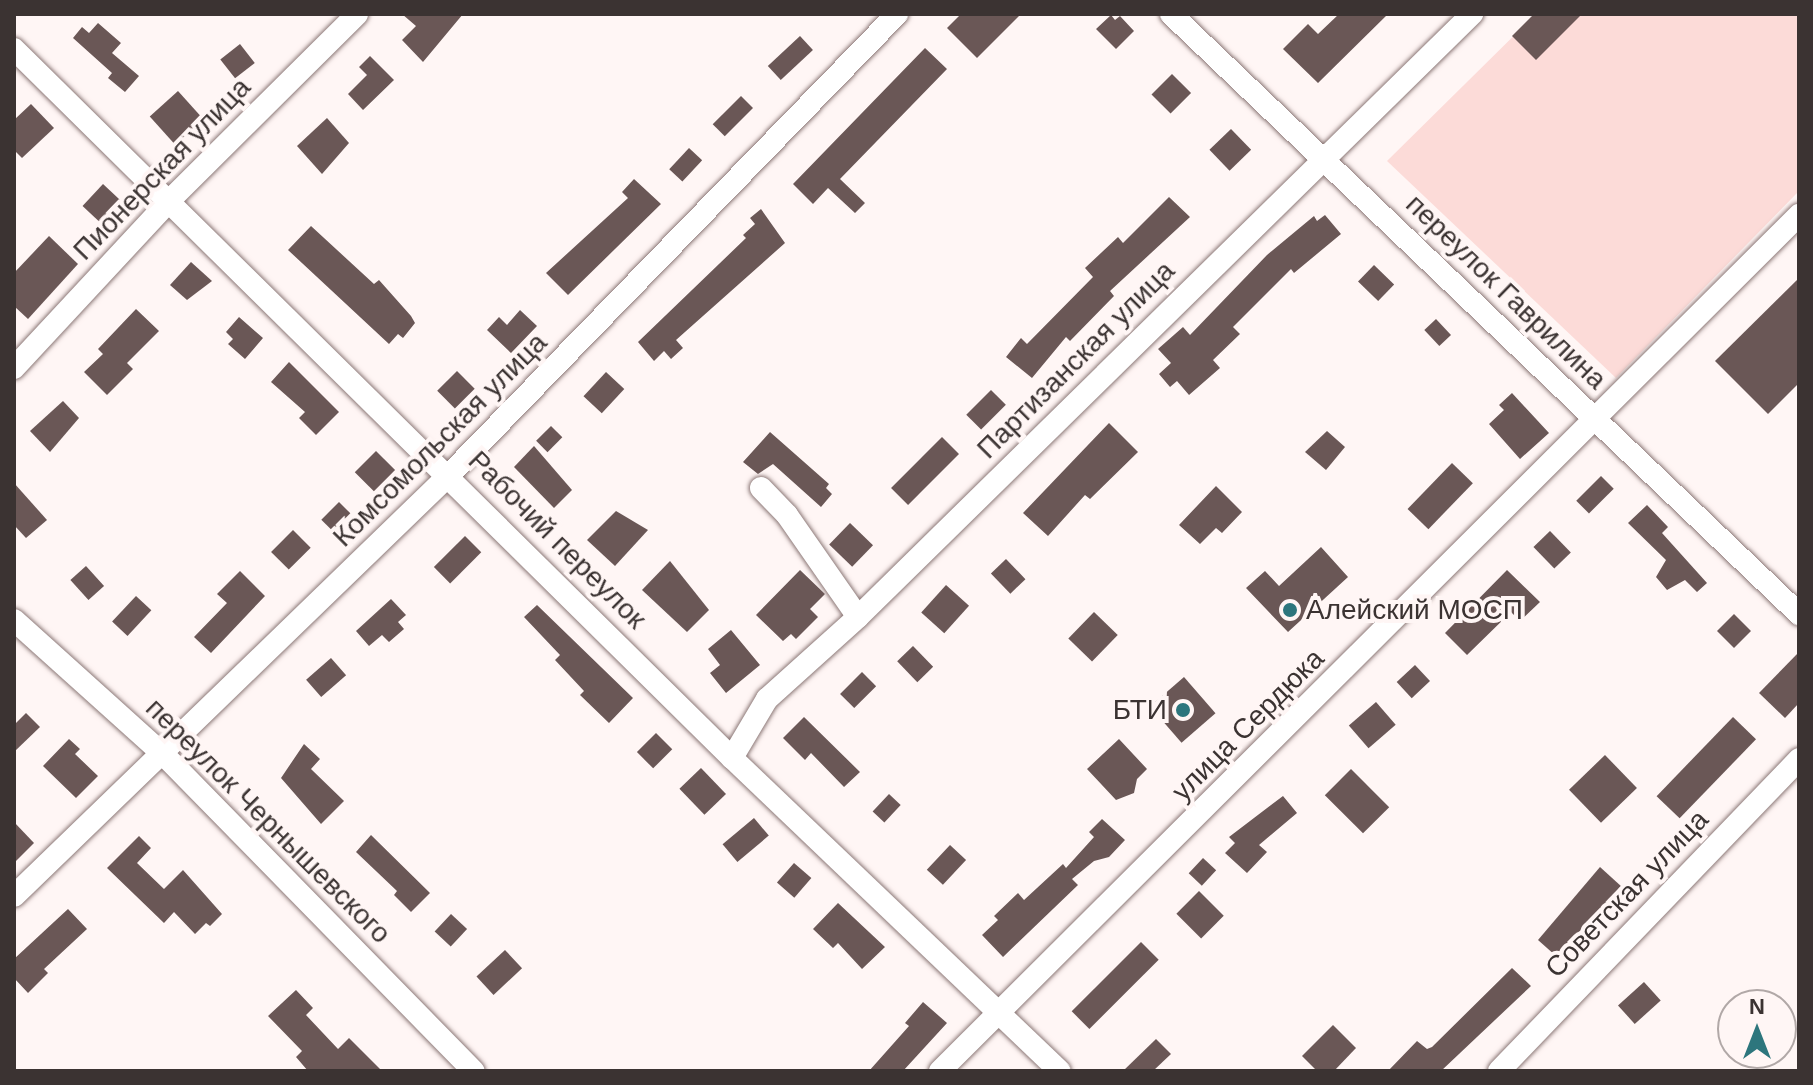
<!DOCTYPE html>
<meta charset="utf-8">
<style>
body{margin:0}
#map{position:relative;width:1813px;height:1085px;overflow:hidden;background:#fff6f5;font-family:Helvetica,sans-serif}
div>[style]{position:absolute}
.green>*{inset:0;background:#fcdbd8}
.building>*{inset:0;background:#6a5756;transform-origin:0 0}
.roads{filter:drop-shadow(0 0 2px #8c7877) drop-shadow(0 0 2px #8c7877)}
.minor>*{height:22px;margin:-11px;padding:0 11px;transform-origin:11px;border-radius:11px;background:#fff}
.dots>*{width:22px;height:22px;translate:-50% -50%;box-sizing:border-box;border:4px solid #fff6f5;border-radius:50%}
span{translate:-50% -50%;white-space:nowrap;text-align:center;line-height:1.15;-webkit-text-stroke:8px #fff6f5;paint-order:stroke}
.street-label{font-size:28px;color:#3b3332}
.poi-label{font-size:28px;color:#3b3332}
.left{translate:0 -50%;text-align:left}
.right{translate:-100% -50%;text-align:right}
.frame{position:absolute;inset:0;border:16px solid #3b3332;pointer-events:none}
.north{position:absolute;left:1717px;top:989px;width:80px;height:80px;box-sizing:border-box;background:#fff6f5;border:2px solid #b1a8a7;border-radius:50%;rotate:0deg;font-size:22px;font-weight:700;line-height:32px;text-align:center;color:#3b3332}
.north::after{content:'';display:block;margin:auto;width:28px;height:36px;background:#2d767d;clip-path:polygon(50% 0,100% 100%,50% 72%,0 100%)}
</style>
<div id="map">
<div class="green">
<div style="clip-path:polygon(1536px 14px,1799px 14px,1799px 191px,1616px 378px,1387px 161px)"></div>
</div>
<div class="building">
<div style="clip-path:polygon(402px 14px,463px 14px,423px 62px,402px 40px,416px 26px)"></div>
<div style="clip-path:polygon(961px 14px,1021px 14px,977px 58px,947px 28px)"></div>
<div style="clip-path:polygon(1339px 14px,1388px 14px,1318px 83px,1283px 49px,1308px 24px,1318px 34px)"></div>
<div style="clip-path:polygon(1534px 14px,1582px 14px,1536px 60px,1512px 36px)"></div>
<div style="clip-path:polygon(1111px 15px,1115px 20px,1120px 16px,1134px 31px,1116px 49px,1096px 29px)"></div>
<div style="clip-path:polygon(98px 23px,121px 43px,112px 53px,139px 76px,125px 92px,108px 78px,112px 73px,73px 38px,82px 27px,89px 33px)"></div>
<div style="left:800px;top:36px;width:19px;height:44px;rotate:47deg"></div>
<div style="left:240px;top:44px;width:24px;height:25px;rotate:52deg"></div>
<div style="clip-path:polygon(925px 48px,947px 69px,840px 179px,865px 203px,855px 213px,828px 188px,813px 204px,793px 184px)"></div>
<div style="clip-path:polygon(370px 56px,394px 80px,363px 110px,348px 94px,367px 75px,359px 67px)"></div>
<div style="left:1172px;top:74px;width:27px;height:29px;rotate:45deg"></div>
<div style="left:178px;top:91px;width:38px;height:38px;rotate:48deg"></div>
<div style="left:741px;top:96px;width:17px;height:40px;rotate:45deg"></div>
<div style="clip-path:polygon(31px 104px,54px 128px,22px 158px,14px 150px,14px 120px)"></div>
<div style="clip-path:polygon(327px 118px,349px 143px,322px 174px,297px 146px)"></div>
<div style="left:1231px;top:129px;width:29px;height:30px;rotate:46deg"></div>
<div style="left:689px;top:148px;width:18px;height:29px;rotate:43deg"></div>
<div style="clip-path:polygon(634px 179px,661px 204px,568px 295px,546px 273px,628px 198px,622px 192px)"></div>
<div style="left:103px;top:184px;width:23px;height:30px;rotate:43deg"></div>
<div style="clip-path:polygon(1169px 197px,1190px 217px,1110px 291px,1114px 296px,1070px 341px,1066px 337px,1032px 378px,1006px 357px,1021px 338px,1027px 344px,1093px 277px,1085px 268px,1118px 237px,1123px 243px)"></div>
<div style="clip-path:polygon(761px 209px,785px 243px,676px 340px,683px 348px,671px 359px,664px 351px,654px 361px,638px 342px,746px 238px,743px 235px,755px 224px,750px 218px)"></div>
<div style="clip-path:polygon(1325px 215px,1341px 234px,1294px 273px,1291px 269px,1233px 327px,1240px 334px,1213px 360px,1220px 368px,1189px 395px,1177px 381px,1170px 387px,1159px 374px,1171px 363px,1158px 349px,1183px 327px,1190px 335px,1267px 255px,1314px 216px,1317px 221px)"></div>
<div style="clip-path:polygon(311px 226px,374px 284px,379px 280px,411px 316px,415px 323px,403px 338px,398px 334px,389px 344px,288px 250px)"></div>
<div style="clip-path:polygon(49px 236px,78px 264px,28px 319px,14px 306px,14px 273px)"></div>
<div style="clip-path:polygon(191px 262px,212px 281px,187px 300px,170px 285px)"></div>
<div style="left:1374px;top:265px;width:28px;height:23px;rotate:44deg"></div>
<div style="clip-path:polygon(1799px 278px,1799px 383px,1768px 414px,1715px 361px)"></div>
<div style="clip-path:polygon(136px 309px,159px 331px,127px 363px,133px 369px,107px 395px,84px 372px,103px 354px,98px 349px)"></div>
<div style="clip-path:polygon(520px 310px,537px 326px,511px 353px,487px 330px,499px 317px,507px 325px)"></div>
<div style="clip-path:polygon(239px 317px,263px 338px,245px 359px,228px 344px,233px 339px,226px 332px)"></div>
<div style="left:1436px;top:319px;width:22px;height:16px;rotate:47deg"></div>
<div style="clip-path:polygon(289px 362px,339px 412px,316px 435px,299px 418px,305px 412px,271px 382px)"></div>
<div style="left:457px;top:371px;width:25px;height:28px;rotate:45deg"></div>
<div style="left:606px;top:372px;width:25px;height:33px;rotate:43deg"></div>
<div style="left:991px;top:390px;width:21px;height:35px;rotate:45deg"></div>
<div style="clip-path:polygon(1512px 393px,1549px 433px,1520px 459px,1489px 424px,1504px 410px,1499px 405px)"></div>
<div style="clip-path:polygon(63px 401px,79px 418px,50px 452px,30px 431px)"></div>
<div style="clip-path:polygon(1109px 423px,1138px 452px,1090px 499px,1085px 495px,1048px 536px,1023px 513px)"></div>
<div style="left:551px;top:426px;width:16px;height:21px;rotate:45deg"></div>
<div style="clip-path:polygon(1327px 431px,1345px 447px,1326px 470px,1305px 452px)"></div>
<div style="clip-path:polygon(770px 432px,829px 484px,826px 488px,832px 494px,821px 507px,773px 464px,758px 474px,743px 462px)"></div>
<div style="left:942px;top:437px;width:24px;height:72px;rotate:45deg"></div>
<div style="clip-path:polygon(534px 446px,572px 490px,554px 508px,514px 467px)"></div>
<div style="left:376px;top:451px;width:27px;height:30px;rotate:45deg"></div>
<div style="left:1452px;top:463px;width:29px;height:64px;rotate:44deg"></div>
<div style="left:1601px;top:476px;width:18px;height:35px;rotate:45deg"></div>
<div style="clip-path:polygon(14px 483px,47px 520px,26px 538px,14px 525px)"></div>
<div style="clip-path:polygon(1216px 486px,1242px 512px,1222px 533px,1216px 528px,1200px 544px,1179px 525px)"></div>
<div style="left:339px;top:502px;width:16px;height:25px;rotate:45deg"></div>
<div style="clip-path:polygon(1647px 505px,1668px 527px,1662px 533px,1707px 583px,1697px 592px,1685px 580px,1667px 590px,1656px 577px,1666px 560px,1628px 523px)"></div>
<div style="clip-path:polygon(616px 511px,648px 530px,615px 566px,587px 540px)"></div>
<div style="left:850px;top:523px;width:32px;height:30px;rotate:44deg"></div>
<div style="left:293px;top:530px;width:25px;height:31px;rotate:45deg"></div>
<div style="left:1550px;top:531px;width:30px;height:23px;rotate:46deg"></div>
<div style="left:465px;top:536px;width:23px;height:44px;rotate:45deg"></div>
<div style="clip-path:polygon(1321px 547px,1348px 577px,1288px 632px,1246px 588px,1265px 571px,1279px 586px)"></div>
<div style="left:1006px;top:559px;width:28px;height:21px;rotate:46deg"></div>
<div style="clip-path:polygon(670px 561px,709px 610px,687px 632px,642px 590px)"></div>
<div style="left:86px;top:566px;width:27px;height:21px;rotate:48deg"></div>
<div style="clip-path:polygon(800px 570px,825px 594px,810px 609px,818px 617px,796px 639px,791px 634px,783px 641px,756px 615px)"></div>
<div style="clip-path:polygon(1507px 570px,1540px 602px,1520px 621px,1511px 612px,1467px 655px,1445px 633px)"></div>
<div style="clip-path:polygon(240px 571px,265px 596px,211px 653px,194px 637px,227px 603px,217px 594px)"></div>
<div style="left:946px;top:585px;width:31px;height:37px;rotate:42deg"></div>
<div style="left:136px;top:596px;width:21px;height:35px;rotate:43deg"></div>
<div style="clip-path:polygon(391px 599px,406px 615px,398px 622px,404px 629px,389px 642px,382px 635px,369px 646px,356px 631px)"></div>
<div style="clip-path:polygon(537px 605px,633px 698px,609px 723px,580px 695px,584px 691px,555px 660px,560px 655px,524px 617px)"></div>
<div style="left:1094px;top:612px;width:33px;height:37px;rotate:44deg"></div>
<div style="left:1734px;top:614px;width:24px;height:24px;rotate:45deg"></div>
<div style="clip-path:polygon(731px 630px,760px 665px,726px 693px,710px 673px,720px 665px,708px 649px)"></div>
<div style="left:913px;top:646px;width:29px;height:22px;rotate:46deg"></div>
<div style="clip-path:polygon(1799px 652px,1799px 703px,1785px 718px,1759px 693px)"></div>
<div style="left:331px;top:658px;width:23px;height:33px;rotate:49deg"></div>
<div style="left:1415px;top:665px;width:22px;height:25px;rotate:47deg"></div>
<div style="left:862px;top:672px;width:20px;height:31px;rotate:45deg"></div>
<div style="left:1184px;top:677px;width:48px;height:45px;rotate:49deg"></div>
<div style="left:1376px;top:702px;width:30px;height:36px;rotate:49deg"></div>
<div style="clip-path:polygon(26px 713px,40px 727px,14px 752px,14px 725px)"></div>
<div style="clip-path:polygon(804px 717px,860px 772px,844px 787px,811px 753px,805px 760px,783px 738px)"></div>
<div style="left:1733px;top:717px;width:32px;height:110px;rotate:44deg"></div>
<div style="left:656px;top:733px;width:23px;height:27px;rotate:45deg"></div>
<div style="clip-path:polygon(69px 739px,80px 749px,75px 754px,98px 776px,76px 798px,43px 766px)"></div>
<div style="clip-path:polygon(1119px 739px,1147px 769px,1137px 779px,1134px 793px,1116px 800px,1087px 769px)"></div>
<div style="clip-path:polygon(304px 744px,320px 759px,311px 769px,344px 801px,321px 824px,281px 778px)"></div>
<div style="left:1605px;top:755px;width:46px;height:50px;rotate:46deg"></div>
<div style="left:701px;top:768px;width:36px;height:30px;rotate:46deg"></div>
<div style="left:1351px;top:769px;width:54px;height:37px;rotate:45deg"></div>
<div style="left:889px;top:794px;width:16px;height:24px;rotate:43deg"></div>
<div style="clip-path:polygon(1283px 796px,1297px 813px,1259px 845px,1267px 852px,1247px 873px,1225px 853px,1235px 843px,1229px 837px)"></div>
<div style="left:754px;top:818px;width:23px;height:41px;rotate:50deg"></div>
<div style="clip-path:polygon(1102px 819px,1125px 840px,1109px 857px,1094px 861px,1072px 879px,1078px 885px,1003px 957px,982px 935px,998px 920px,994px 916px,1018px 893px,1024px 900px,1063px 864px,1066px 868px,1094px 837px,1089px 832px)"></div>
<div style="clip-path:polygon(14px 822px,34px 843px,14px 863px)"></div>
<div style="clip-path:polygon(371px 835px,430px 893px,411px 912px,394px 895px,397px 891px,356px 852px)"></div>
<div style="clip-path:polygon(139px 836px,151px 848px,137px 863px,164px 889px,183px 870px,222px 914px,210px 926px,206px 923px,195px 934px,174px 912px,164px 923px,107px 868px)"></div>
<div style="left:950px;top:845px;width:22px;height:34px;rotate:43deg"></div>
<div style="left:1203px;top:858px;width:18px;height:21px;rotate:43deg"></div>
<div style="left:794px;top:863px;width:23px;height:26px;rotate:41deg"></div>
<div style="clip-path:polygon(1600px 867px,1622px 887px,1556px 956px,1538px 940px)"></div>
<div style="left:1199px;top:891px;width:35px;height:32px;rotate:45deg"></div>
<div style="clip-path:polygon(838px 903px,885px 947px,862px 969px,838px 943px,833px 948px,813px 929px)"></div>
<div style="clip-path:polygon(68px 909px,87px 929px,44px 969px,48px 973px,28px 993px,14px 978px,14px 959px)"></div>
<div style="left:451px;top:914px;width:22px;height:24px;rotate:43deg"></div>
<div style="left:1141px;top:942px;width:25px;height:98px;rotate:45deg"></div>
<div style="left:505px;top:950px;width:25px;height:39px;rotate:47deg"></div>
<div style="clip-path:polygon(1512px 968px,1531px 986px,1441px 1071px,1388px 1071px,1417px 1041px,1427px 1049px,1432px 1047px)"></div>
<div style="left:1644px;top:982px;width:25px;height:35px;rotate:48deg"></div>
<div style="clip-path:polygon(296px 990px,313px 1008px,306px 1015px,338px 1049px,349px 1038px,382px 1071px,308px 1071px,296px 1057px,302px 1051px,268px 1016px)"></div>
<div style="clip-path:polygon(923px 1002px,947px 1023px,903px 1071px,869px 1071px,909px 1026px,905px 1023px)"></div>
<div style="clip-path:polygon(1333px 1025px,1356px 1048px,1334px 1071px,1317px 1071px,1302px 1056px)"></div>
<div style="clip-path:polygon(1156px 1039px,1171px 1054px,1153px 1071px,1123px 1071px)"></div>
</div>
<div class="roads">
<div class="minor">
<div style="left:1171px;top:14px;width:869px;rotate:43.69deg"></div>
<div style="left:14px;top:49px;width:1009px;rotate:44.64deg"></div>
<div style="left:732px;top:758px;width:453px;rotate:43.7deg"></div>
<div style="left:14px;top:368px;width:228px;rotate:-47.1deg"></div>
<div style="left:169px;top:201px;width:265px;rotate:-44.8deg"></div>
<div style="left:761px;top:488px;width:37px;rotate:46deg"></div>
<div style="left:787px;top:515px;width:124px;rotate:55.2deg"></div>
<div style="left:14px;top:620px;width:203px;rotate:42deg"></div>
<div style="left:165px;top:756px;width:441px;rotate:45.6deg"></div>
<div style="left:732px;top:758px;width:69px;rotate:-59.3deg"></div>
<div style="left:767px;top:699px;width:122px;rotate:-42deg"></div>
<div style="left:858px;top:617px;width:861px;rotate:-44.48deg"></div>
<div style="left:14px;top:896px;width:605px;rotate:-44.06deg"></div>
<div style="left:449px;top:475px;width:643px;rotate:-45.82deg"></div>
<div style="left:940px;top:1071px;width:1213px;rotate:-44.9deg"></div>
<div style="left:1499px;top:1071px;width:433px;rotate:-46.1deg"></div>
</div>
</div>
<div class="dots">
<div style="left:1290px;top:610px;background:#2d767d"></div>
<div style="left:1183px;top:710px;background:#2d767d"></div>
</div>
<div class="street-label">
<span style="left:162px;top:169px;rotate:-46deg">Пионерская улица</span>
<span style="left:1506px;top:292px;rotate:44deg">переулок Гаврилина</span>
<span style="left:1076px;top:360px;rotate:-45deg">Партизанская улица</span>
<span style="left:440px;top:440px;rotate:-45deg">Комсомольская улица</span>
<span style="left:557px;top:540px;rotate:45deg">Рабочий переулок</span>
<span style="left:1248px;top:725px;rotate:-45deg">улица Сердюка</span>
<span style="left:268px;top:821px;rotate:45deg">переулок Чернышевского</span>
<span style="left:1627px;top:894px;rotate:-46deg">Советская улица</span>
</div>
<div class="poi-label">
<span class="left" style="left:1306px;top:610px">Алейский МОСП</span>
<span class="right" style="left:1167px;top:710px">БТИ</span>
</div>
<div class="frame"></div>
<div class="north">N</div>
</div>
